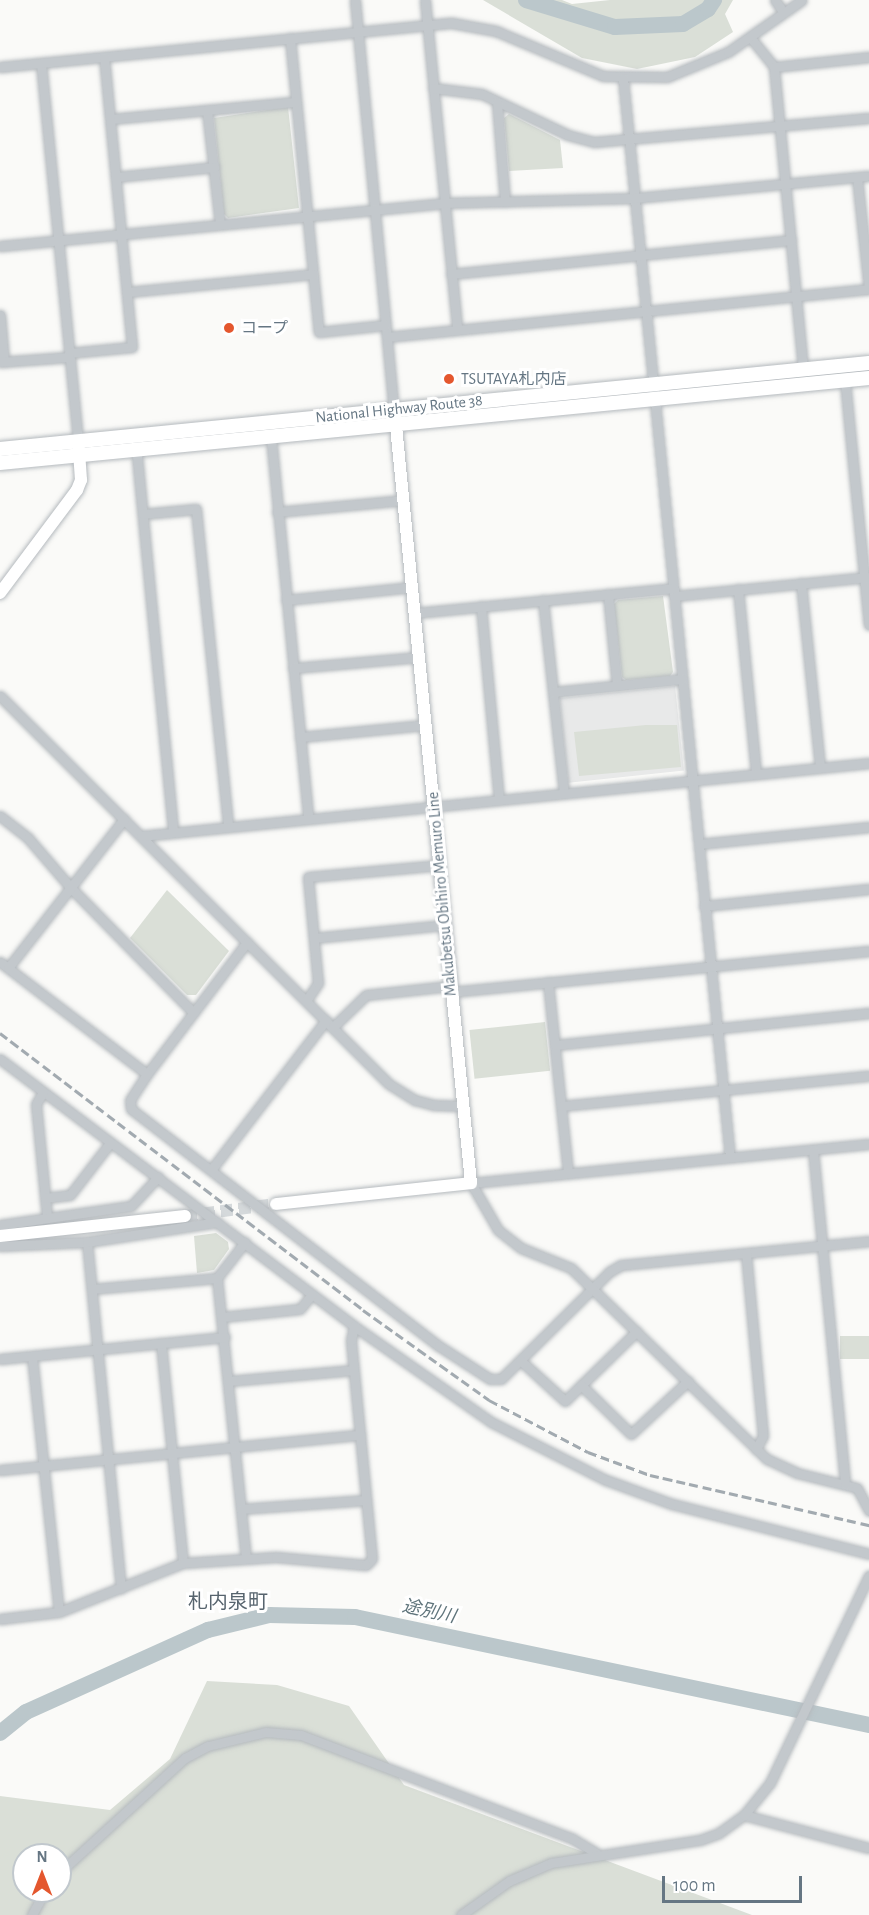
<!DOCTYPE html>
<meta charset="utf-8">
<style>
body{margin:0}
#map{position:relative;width:869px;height:1915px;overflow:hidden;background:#fafaf8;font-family:"Alegreya Sans","Noto Sans JP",sans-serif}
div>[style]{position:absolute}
.built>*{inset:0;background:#e8e9e9;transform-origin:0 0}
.green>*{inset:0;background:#dadfd7;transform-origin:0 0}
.river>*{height:16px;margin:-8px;padding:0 8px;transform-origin:8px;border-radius:8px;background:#bbc7cb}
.major-tunnel>*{height:12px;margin-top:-6px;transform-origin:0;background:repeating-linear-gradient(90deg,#d5d9db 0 12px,transparent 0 18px)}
.roads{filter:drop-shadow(0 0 2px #b5babe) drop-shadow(0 0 2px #b5babe)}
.minor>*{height:9px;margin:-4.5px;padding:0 4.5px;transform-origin:4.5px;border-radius:4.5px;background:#c3c8cc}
.major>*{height:12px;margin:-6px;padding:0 6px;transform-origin:6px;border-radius:6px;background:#fff}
.highway>*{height:14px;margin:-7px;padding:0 7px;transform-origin:7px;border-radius:7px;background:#fff}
.rail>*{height:3px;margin-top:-1.5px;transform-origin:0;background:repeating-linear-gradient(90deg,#a2aab0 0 9px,transparent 0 13.5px)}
.dots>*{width:16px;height:16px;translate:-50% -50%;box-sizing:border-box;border:3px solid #fff;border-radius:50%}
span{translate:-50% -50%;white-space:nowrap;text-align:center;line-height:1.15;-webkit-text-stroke:6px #fff;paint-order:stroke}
.poi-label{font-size:16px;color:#657683}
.left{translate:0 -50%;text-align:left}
.street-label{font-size:16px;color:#657683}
.water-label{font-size:18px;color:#60757c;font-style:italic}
.quarter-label{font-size:20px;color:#57646e}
.north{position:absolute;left:12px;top:1843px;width:60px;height:60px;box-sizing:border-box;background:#fff;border:2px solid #c1c8cd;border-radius:50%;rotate:0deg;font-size:16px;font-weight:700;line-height:24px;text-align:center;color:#657683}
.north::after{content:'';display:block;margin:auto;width:21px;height:27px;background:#e4572e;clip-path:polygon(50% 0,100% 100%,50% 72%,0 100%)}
.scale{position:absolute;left:662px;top:1876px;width:140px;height:27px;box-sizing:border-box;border:3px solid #657683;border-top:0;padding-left:8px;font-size:18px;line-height:21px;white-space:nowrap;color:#657683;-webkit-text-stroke:4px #fff;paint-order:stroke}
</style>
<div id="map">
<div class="built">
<div style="left:675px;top:686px;width:85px;height:116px;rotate:84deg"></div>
</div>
<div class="green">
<div style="clip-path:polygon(483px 0,562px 0,572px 4px,610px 0,733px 0,725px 14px,733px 32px,695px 57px,637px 69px,582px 58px)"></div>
<div style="clip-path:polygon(288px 107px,299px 208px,228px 218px,224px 214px,214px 118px)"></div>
<div style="clip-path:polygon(509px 114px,560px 140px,563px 168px,509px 171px,504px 118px)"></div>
<div style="clip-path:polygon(663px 596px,673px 672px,670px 676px,626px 680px,622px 677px,614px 604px,618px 600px)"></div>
<div style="clip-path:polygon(646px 725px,677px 725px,681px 767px,579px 776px,574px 732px)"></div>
<div style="clip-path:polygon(167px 890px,229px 951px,196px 995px,187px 995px,130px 938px)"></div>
<div style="left:545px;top:1022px;width:49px;height:76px;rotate:84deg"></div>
<div style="clip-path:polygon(216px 1233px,228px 1242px,229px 1249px,214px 1270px,197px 1273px,194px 1236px)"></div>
<div style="left:869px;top:1336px;width:23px;height:29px;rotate:90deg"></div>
<div style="clip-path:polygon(evenodd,207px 1681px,277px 1685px,349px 1706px,404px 1785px,752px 1915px,0 1915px,0 1796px,110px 1810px,170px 1759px,207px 1681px,24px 1855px,60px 1855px,60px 1891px,24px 1891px,24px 1855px)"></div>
</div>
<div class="river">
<div style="left:526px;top:0;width:93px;rotate:16.9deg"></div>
<div style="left:615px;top:27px;width:68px;rotate:-2.5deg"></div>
<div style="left:683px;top:24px;width:29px;rotate:-31deg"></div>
<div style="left:708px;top:9px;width:11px;rotate:-56deg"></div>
<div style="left:0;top:1733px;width:33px;rotate:-39deg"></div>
<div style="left:26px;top:1712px;width:200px;rotate:-24.3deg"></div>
<div style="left:208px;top:1630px;width:63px;rotate:-13.8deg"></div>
<div style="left:269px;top:1615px;width:86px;rotate:1.3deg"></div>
<div style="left:355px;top:1617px;width:525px;rotate:11.87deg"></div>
</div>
<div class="major-tunnel">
<div style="left:185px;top:1216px;width:92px;rotate:-7.5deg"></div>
</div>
<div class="roads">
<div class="minor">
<div style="left:355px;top:0;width:411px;rotate:84.6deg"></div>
<div style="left:425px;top:0;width:331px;rotate:84.4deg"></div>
<div style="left:775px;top:0;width:14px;rotate:56deg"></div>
<div style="left:750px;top:37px;width:38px;rotate:51deg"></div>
<div style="left:774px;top:67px;width:304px;rotate:84.5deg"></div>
<div style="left:290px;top:38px;width:295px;rotate:84.4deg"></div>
<div style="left:319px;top:332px;width:67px;rotate:-6deg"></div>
<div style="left:41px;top:63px;width:380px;rotate:84.4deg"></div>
<div style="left:0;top:67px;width:454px;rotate:-5.6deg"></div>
<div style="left:452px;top:23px;width:45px;rotate:10.3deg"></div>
<div style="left:496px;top:31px;width:116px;rotate:22.8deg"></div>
<div style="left:603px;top:76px;width:64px;rotate:0.9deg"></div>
<div style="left:667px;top:77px;width:66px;rotate:-22.3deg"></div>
<div style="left:728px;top:52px;width:90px;rotate:-35.1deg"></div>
<div style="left:774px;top:67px;width:96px;rotate:-6deg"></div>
<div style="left:623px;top:78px;width:1084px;rotate:84.34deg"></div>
<div style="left:433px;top:88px;width:49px;rotate:7deg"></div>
<div style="left:482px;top:94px;width:95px;rotate:25.5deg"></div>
<div style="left:568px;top:135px;width:27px;rotate:15deg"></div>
<div style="left:594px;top:142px;width:276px;rotate:-5deg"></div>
<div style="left:497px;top:102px;width:100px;rotate:85.4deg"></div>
<div style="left:207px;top:110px;width:115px;rotate:83.5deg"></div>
<div style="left:111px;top:119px;width:186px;rotate:-5.3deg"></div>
<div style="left:116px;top:177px;width:99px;rotate:-5.8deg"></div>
<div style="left:857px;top:177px;width:113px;rotate:83.9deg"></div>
<div style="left:0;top:246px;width:446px;rotate:-5.5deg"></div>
<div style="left:444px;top:203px;width:191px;rotate:-1.5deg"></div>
<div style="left:635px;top:198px;width:235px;rotate:-5.4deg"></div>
<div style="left:451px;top:274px;width:342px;rotate:-5.7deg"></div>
<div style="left:127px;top:292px;width:187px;rotate:-5.5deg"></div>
<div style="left:0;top:315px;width:47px;rotate:85.1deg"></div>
<div style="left:387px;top:337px;width:484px;rotate:-5.7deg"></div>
<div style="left:69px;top:353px;width:63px;rotate:-5.4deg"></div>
<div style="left:132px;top:347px;width:291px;rotate:-95.5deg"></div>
<div style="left:0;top:362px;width:69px;rotate:-4.1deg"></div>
<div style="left:845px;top:381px;width:245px;rotate:84.4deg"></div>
<div style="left:135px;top:435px;width:398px;rotate:84.5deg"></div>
<div style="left:271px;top:437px;width:382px;rotate:84.4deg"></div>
<div style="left:277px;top:512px;width:128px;rotate:-5.4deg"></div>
<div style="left:143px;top:514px;width:53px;rotate:-5.4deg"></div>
<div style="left:196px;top:509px;width:318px;rotate:84.2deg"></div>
<div style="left:801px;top:583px;width:186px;rotate:84.1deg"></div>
<div style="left:738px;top:589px;width:185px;rotate:84.4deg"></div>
<div style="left:608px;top:594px;width:92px;rotate:84.4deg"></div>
<div style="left:674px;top:596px;width:196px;rotate:-5.6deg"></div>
<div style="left:286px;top:600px;width:127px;rotate:-5.9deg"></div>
<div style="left:543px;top:600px;width:193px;rotate:83.8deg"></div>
<div style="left:481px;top:606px;width:194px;rotate:84.7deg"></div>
<div style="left:415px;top:613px;width:259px;rotate:-5.5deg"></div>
<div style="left:293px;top:668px;width:125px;rotate:-5deg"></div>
<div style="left:553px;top:692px;width:130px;rotate:-5.8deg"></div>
<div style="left:0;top:696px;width:549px;rotate:44.93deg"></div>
<div style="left:389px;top:1084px;width:31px;rotate:32deg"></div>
<div style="left:415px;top:1100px;width:20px;rotate:15deg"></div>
<div style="left:434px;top:1105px;width:28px;rotate:2deg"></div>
<div style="left:300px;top:737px;width:126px;rotate:-5.5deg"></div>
<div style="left:0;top:816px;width:36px;rotate:38deg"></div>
<div style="left:28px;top:838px;width:66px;rotate:49.3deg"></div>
<div style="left:71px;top:888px;width:175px;rotate:45.5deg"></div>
<div style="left:141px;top:836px;width:732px;rotate:-5.73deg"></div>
<div style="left:699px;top:844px;width:171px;rotate:-5.7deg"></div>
<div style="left:704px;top:906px;width:166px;rotate:-5.9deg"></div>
<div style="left:314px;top:938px;width:132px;rotate:-5.7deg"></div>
<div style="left:247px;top:942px;width:166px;rotate:127.1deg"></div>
<div style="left:147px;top:1074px;width:31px;rotate:123deg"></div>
<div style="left:130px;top:1100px;width:9px;rotate:84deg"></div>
<div style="left:131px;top:1109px;width:389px;rotate:37.6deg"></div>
<div style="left:439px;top:1346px;width:61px;rotate:32.9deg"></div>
<div style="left:490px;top:1379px;width:11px"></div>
<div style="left:501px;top:1379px;width:152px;rotate:-44.7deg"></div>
<div style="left:609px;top:1272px;width:14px;rotate:-30deg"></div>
<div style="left:621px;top:1265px;width:249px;rotate:-5.5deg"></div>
<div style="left:0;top:962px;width:185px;rotate:37.3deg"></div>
<div style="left:8px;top:968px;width:189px;rotate:-52.1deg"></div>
<div style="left:548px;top:982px;width:192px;rotate:84deg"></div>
<div style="left:451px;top:992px;width:420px;rotate:-5.6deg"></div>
<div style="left:306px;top:1001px;width:22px;rotate:-56deg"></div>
<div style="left:318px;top:983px;width:106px;rotate:-95.4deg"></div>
<div style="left:308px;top:877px;width:133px;rotate:-5.2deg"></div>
<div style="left:333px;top:1027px;width:46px;rotate:-44.1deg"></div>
<div style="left:366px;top:995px;width:84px;rotate:-6.1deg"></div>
<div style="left:555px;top:1045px;width:316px;rotate:-5.8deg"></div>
<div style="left:0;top:1059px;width:443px;rotate:37deg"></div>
<div style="left:354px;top:1326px;width:167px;rotate:35deg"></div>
<div style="left:491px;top:1422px;width:129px;rotate:26.8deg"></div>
<div style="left:606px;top:1480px;width:70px;rotate:20deg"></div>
<div style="left:672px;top:1504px;width:203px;rotate:14.2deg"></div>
<div style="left:43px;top:1092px;width:14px;rotate:120deg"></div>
<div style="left:36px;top:1104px;width:113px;rotate:84.4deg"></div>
<div style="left:561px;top:1106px;width:309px;rotate:-5.6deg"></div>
<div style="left:869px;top:1144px;width:400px;rotate:174.4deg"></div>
<div style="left:471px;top:1183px;width:54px;rotate:60.1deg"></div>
<div style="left:498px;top:1230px;width:29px;rotate:38deg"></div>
<div style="left:521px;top:1248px;width:54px;rotate:21.8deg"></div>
<div style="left:571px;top:1268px;width:274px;rotate:44.3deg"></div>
<div style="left:767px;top:1459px;width:33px;rotate:25deg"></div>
<div style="left:797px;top:1473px;width:62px;rotate:14deg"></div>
<div style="left:857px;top:1488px;width:26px;rotate:62deg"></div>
<div style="left:813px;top:1150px;width:336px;rotate:84.5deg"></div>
<div style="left:211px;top:1170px;width:189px;rotate:-52.5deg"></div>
<div style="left:45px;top:1198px;width:25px;rotate:-7deg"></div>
<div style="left:70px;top:1195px;width:66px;rotate:-52.4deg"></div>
<div style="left:0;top:1225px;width:132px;rotate:-8.3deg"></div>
<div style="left:131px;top:1206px;width:40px;rotate:-47deg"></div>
<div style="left:87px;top:1242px;width:348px;rotate:84.4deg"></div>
<div style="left:245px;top:1242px;width:46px;rotate:127.9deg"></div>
<div style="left:217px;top:1278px;width:281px;rotate:84.1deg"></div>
<div style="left:0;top:1246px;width:87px;rotate:-2.6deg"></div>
<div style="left:87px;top:1242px;width:132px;rotate:-8.7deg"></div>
<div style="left:746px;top:1253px;width:184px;rotate:84.7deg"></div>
<div style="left:763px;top:1436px;width:15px;rotate:118deg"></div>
<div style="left:92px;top:1289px;width:125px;rotate:-5deg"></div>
<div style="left:222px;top:1317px;width:78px;rotate:-5.9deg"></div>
<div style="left:300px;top:1309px;width:19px;rotate:-51deg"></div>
<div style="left:161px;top:1343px;width:221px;rotate:84.3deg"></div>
<div style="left:32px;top:1356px;width:257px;rotate:84deg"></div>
<div style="left:0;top:1359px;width:226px;rotate:-5.6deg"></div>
<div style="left:520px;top:1360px;width:61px;rotate:42.3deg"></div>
<div style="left:565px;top:1401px;width:100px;rotate:-44.2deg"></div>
<div style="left:229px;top:1381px;width:125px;rotate:-5deg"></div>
<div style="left:581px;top:1385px;width:70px;rotate:44.4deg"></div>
<div style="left:631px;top:1434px;width:78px;rotate:-42.9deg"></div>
<div style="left:0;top:1470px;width:362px;rotate:-5.6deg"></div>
<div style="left:241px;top:1509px;width:125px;rotate:-4.1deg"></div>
<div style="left:0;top:1619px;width:59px;rotate:-6.8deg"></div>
<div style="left:59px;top:1612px;width:133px;rotate:-21.6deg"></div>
<div style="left:183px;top:1563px;width:93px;rotate:-3.7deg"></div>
<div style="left:276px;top:1557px;width:90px;rotate:5.1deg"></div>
<div style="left:366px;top:1565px;width:8px;rotate:-45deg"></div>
<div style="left:372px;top:1559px;width:220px;rotate:-95.5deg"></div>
<div style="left:351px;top:1340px;width:14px;rotate:-78deg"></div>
<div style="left:744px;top:1815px;width:129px;rotate:14.8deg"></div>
<div style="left:60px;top:1872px;width:169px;rotate:-42.4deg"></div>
<div style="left:185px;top:1758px;width:26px;rotate:-28deg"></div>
<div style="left:208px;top:1746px;width:60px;rotate:-13.6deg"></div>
<div style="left:266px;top:1732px;width:35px;rotate:5deg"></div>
<div style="left:301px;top:1735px;width:291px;rotate:20.9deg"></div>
<div style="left:573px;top:1839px;width:27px;rotate:31deg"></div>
<div style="left:32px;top:1915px;width:27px;rotate:-62deg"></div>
<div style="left:461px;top:1915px;width:59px;rotate:-35.3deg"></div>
<div style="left:509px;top:1881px;width:46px;rotate:-23.2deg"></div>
<div style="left:551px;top:1863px;width:151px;rotate:-8.8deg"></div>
<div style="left:700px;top:1840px;width:20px;rotate:-20deg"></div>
<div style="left:719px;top:1833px;width:31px;rotate:-36deg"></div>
<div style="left:744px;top:1815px;width:41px;rotate:-50.9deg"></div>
<div style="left:770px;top:1783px;width:230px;rotate:-64.5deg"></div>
</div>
<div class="major">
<div style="left:0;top:593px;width:129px;rotate:-53.2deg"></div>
<div style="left:77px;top:490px;width:11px;rotate:-68deg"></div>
<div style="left:81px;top:480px;width:32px;rotate:-94deg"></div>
<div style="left:276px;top:1204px;width:196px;rotate:-6.1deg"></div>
<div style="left:471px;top:1183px;width:771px;rotate:-95.66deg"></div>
<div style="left:0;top:1236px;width:186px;rotate:-6.2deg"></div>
</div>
<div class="highway">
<div style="left:0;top:449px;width:873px;rotate:-5.65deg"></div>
<div style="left:0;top:463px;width:873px;rotate:-5.59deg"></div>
</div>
</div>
<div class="rail">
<div style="left:0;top:1033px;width:457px;rotate:37.3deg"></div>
<div style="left:363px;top:1310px;width:155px;rotate:35.5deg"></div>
<div style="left:489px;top:1400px;width:112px;rotate:27.7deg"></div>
<div style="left:588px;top:1452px;width:66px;rotate:20.4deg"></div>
<div style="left:650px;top:1475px;width:225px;rotate:12.9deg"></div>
</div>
<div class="dots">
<div style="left:229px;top:328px;background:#e4572e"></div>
<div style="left:449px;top:379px;background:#e4572e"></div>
</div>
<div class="poi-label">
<span class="left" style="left:241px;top:328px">コープ</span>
<span class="left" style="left:461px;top:379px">TSUTAYA札内店</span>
</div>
<div class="street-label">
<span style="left:399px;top:409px;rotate:-6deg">National Highway Route 38</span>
<span style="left:442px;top:894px;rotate:-95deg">Makubetsu Obihiro Memuro Line</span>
</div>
<div class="water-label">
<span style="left:429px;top:1612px;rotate:12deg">途別川</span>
</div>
<div class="quarter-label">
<span style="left:228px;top:1602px">札内泉町</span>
</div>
<div class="north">N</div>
<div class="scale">100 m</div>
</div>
